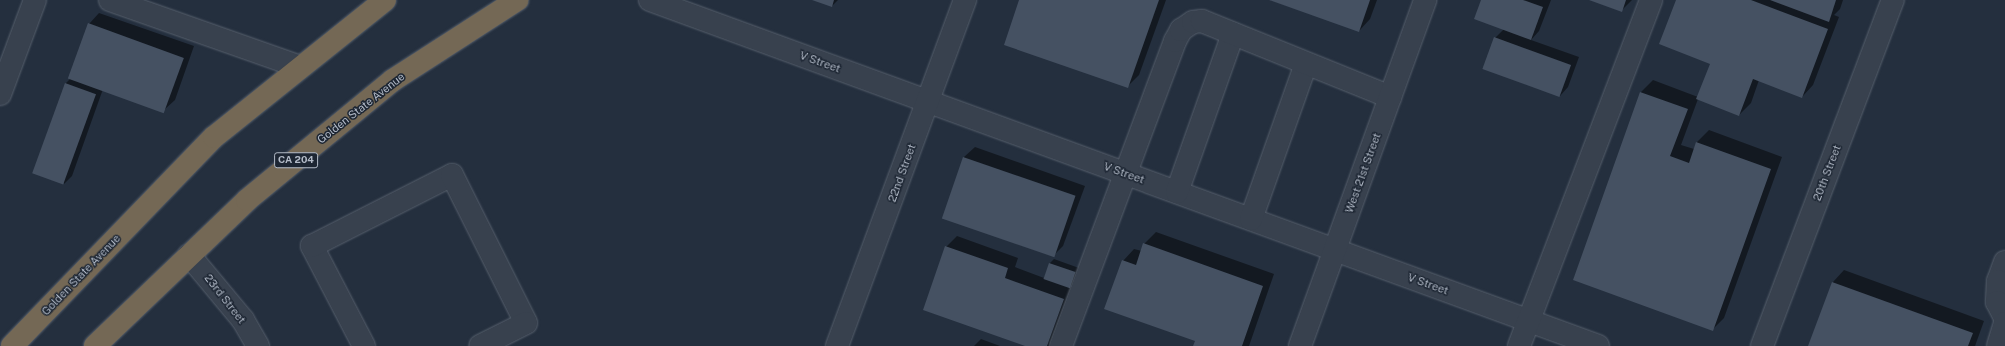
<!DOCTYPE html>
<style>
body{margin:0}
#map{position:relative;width:2005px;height:346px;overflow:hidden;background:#242f3e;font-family:"Public Sans",sans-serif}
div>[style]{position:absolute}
.shadow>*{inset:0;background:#0007}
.building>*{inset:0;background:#455162;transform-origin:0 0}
.roads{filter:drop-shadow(0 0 1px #565f6c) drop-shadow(0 0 1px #565f6c)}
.minor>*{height:22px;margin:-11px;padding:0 11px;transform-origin:11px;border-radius:11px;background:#38414e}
.highway>*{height:22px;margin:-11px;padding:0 11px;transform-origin:11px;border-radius:11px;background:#746855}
span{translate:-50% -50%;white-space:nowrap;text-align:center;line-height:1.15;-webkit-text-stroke:3px #1d2633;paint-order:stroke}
.shield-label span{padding:1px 3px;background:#1d2633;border:1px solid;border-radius:3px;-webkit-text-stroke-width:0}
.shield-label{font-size:10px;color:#b4bcc9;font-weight:700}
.street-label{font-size:11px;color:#b4bcc9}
</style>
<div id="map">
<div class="shadow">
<div style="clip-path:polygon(815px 0,838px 0,832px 6px)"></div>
<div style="clip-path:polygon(1021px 0,1166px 0,1139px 75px,1127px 87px)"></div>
<div style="clip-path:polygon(1271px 0,1377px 0,1370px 19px,1359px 31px)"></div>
<div style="clip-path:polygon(1482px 0,1551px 0,1539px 31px,1531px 40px,1579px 57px,1568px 87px,1560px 96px,1495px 38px,1504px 29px)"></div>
<div style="clip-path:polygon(1591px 0,1632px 0,1621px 11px)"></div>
<div style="clip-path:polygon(1677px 0,1843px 0,1840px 9px,1834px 15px,1839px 17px,1813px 85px,1802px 97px,1759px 80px,1751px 103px,1739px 115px,1698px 99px,1681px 145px,1694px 149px,1697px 142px,1709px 130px,1782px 157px,1724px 318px,1713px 329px,1574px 279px,1641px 92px,1653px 80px,1698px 97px,1711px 63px)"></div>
<div style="clip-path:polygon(99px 13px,194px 46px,175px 100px,164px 110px,103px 89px,72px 176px,64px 184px,65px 84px,71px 78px,89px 24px)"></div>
<div style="clip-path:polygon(975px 147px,1085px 186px,1063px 246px,1053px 256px,943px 218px,964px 157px)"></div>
<div style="clip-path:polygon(1156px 232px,1274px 274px,1249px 346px,1194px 346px,1196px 340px,1123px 261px,1134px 249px,1142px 251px,1144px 244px)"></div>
<div style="clip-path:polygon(957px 236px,1018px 258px,1015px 267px,1044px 278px,1050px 263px,1054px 259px,1079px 268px,1074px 283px,1070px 287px,1073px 288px,1055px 341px,1050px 346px,1028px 346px,946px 247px)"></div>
<div style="clip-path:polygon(1844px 270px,1984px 321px,1975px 346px,1809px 346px,1833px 282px)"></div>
<div style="clip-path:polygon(981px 339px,1000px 346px,974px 346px)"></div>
</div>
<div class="building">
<div style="clip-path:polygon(812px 0,834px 0,832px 7px)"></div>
<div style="clip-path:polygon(1019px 0,1159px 0,1128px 88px,1004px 45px)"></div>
<div style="clip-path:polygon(1269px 0,1370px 0,1359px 32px)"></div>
<div style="clip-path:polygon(1481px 0,1523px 0,1543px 7px,1531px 40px,1474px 19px)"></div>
<div style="clip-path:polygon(1589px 0,1626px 0,1622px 12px)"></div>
<div style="clip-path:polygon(1676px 0,1751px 0,1828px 29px,1802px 98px,1753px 79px,1739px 116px,1696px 99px,1710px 64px,1659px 44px)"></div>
<div style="clip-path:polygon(1770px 0,1836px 0,1829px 22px)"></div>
<div style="left:88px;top:23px;width:102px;height:59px;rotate:20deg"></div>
<div style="left:1494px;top:37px;width:82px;height:34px;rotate:20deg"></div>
<div style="left:65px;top:83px;width:33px;height:96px;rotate:20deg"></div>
<div style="clip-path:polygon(1640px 92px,1688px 109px,1670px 156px,1689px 163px,1696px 142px,1771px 169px,1713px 331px,1573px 280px)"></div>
<div style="left:963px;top:157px;width:119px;height:65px;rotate:19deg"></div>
<div style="clip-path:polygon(1143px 243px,1263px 286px,1242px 346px,1193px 346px,1195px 341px,1104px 309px,1122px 260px,1136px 265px)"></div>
<div style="clip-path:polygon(945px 246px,1008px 268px,1005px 278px,1064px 299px,1047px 346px,1025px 346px,923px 310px)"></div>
<div style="left:1049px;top:263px;width:28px;height:17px;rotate:19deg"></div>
<div style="clip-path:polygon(1832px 282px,1973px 333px,1968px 346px,1808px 346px)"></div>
</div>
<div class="roads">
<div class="minor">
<div style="left:110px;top:0;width:201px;rotate:19.4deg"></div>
<div style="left:650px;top:0;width:1009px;rotate:20.05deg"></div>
<div style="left:0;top:94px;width:100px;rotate:-69.6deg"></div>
<div style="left:1177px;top:192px;width:168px;rotate:-70.5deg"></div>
<div style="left:1251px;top:219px;width:164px;rotate:-70.5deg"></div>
<div style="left:189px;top:255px;width:85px;rotate:50.3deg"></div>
<div style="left:243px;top:320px;width:30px;rotate:60deg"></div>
<div style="left:2005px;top:262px;width:20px;rotate:110deg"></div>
<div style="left:1998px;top:281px;width:21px;rotate:93deg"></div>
<div style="left:1997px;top:302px;width:18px;rotate:63deg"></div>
<div style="left:364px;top:346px;width:113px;rotate:-117.5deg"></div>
<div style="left:312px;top:246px;width:157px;rotate:-26.9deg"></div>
<div style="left:452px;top:175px;width:165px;rotate:63.4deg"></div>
<div style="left:526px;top:323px;width:51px;rotate:153.4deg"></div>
<div style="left:837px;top:346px;width:369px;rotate:-69.7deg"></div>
<div style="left:1061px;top:346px;width:326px;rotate:-69.5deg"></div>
<div style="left:1175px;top:41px;width:13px;rotate:-61deg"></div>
<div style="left:1181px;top:30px;width:14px;rotate:-34deg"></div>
<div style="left:1193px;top:22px;width:9px;rotate:-6deg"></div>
<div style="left:1202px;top:21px;width:203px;rotate:22deg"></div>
<div style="left:1300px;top:346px;width:368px;rotate:-70.1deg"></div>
<div style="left:1519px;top:346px;width:370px;rotate:-69.1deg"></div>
<div style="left:1762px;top:346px;width:370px;rotate:-69.3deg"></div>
<div style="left:1998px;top:346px;width:24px;rotate:-73deg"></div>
</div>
<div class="highway">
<div style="left:12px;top:346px;width:291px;rotate:-46deg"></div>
<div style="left:214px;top:137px;width:219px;rotate:-38.7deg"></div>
<div style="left:95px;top:346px;width:211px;rotate:-43.8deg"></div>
<div style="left:247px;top:200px;width:189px;rotate:-39.4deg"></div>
<div style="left:393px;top:80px;width:148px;rotate:-32.8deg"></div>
</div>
</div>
<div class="shield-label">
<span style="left:296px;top:160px">CA 204</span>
</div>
<div class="street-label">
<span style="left:820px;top:62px;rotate:20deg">V Street</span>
<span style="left:361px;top:108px;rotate:-38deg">Golden State Avenue</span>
<span style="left:902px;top:173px;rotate:-70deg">22nd Street</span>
<span style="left:1124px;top:173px;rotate:20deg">V Street</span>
<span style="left:1363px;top:173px;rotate:-70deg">West 21st Street</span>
<span style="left:1827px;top:173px;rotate:-69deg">20th Street</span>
<span style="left:81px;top:275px;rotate:-46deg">Golden State Avenue</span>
<span style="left:1428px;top:284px;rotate:20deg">V Street</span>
<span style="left:225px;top:299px;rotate:52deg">23rd Street</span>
</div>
</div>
